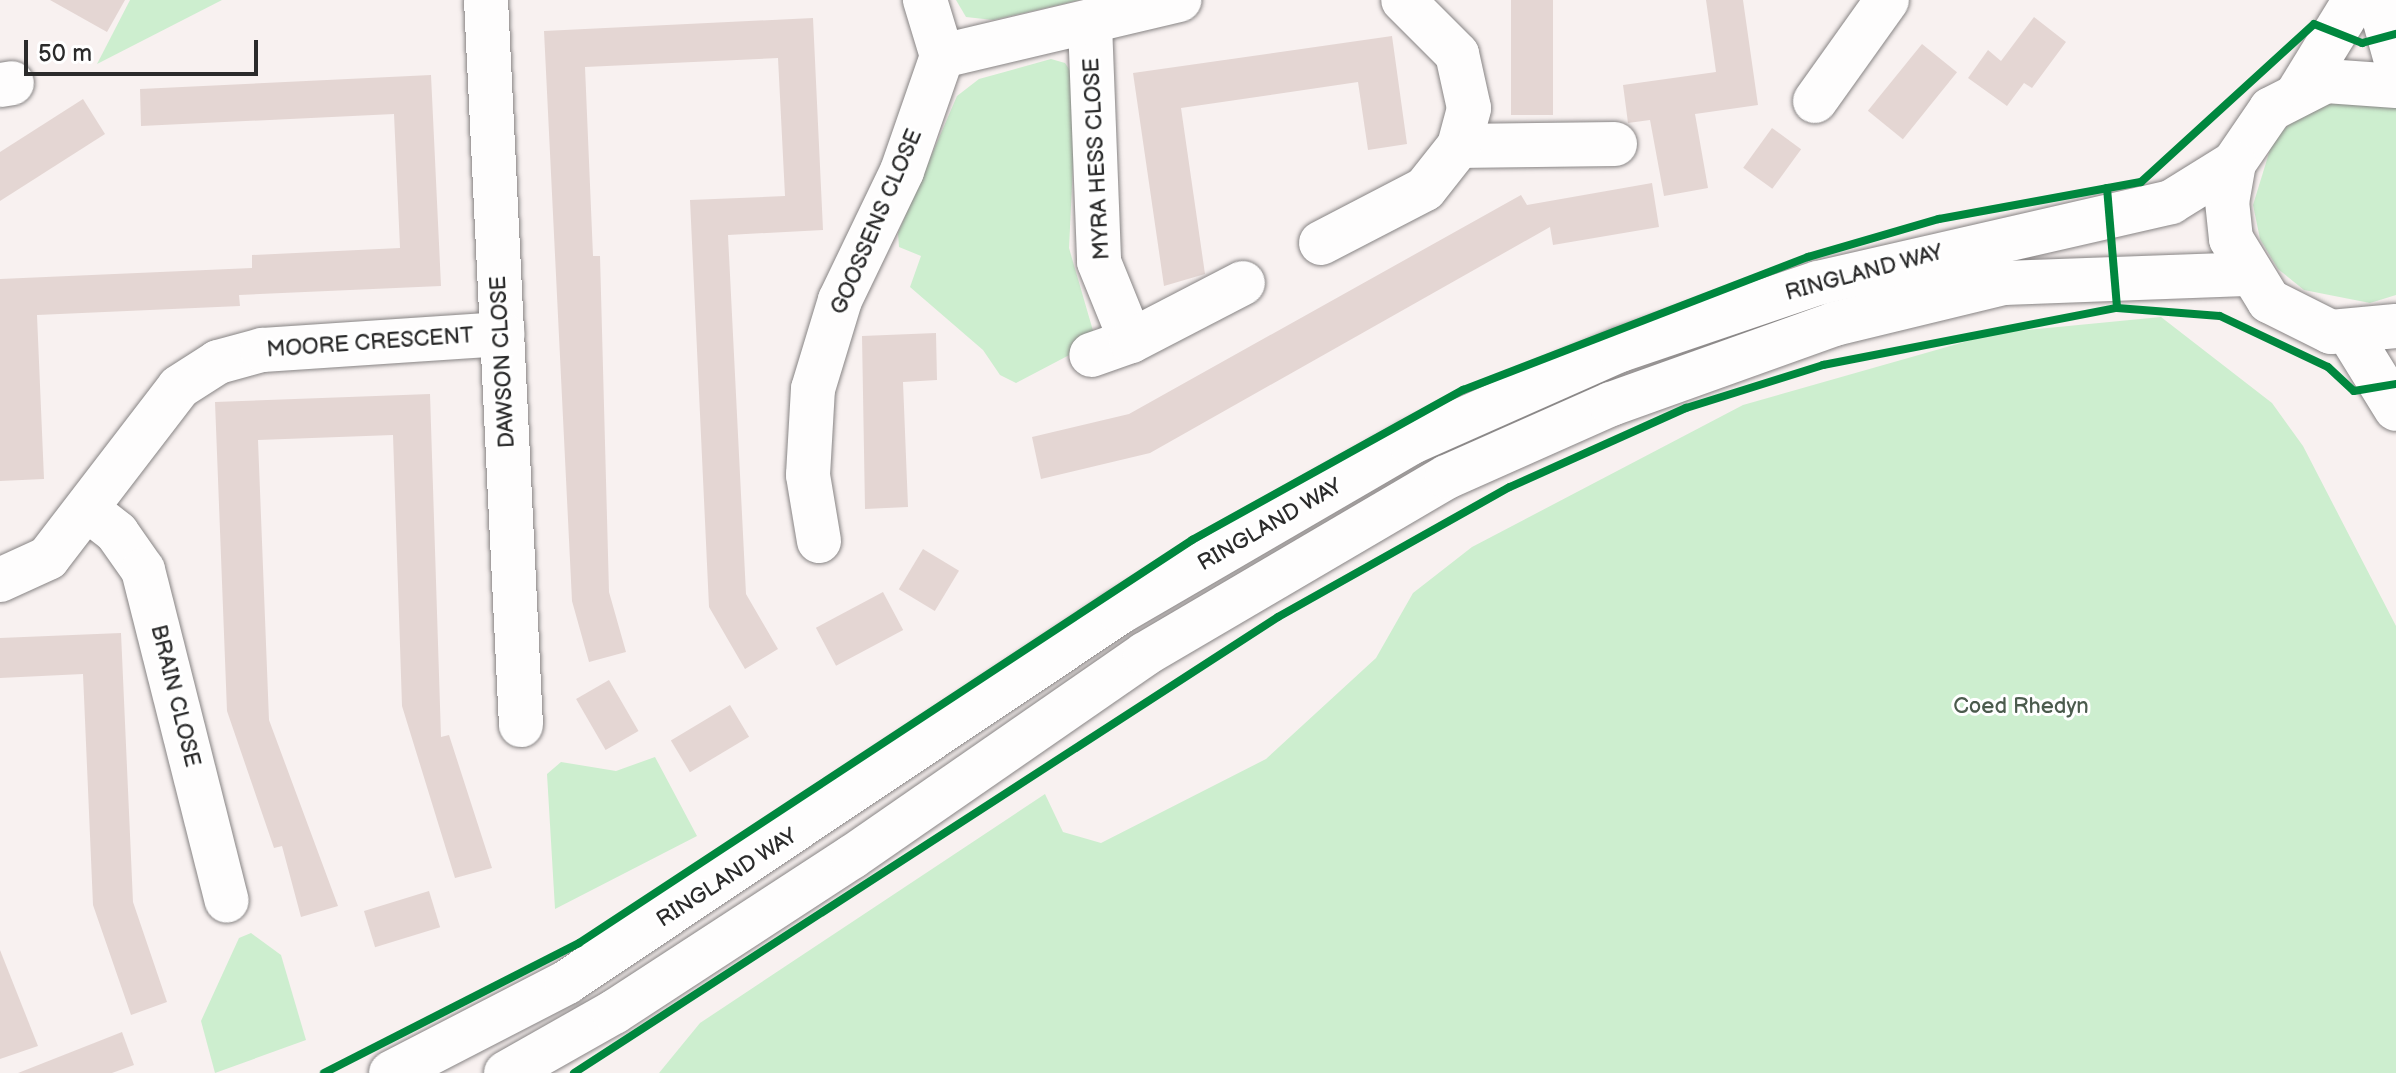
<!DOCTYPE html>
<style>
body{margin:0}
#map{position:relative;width:2396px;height:1073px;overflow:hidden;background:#f8f1f0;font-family:"Balsamiq Sans",sans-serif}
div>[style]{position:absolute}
.green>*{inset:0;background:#cdeecf}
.building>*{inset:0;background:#e4d6d3;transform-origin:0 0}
.roads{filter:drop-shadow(0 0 2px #878484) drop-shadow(0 0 2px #878484)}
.minor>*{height:44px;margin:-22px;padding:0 22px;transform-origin:22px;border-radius:22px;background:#fefdfd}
.major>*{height:44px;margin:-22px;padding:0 22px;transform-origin:22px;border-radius:22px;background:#fefdfd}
.cycleway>*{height:8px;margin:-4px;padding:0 4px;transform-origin:4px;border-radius:4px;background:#00873e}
span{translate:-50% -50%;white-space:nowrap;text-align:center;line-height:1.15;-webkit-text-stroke:6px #fff;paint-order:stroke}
.street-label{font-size:22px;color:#2b2b2b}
.park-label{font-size:22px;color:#4b5b4d}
.scale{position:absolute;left:24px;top:40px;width:234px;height:36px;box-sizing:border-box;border:4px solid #2b2b2b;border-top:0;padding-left:10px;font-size:24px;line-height:28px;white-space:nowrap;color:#2b2b2b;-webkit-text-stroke:6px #fff;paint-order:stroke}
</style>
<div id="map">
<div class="green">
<div style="clip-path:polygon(130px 0,222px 0,97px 64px)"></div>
<div style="clip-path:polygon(956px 0,1080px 0,993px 20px,966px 17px)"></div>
<div style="clip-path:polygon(1051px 59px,1065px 63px,1077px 81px,1069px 248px,1096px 341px,1016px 383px,1000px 375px,983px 350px,910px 287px,921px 256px,899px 247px,898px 233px,957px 96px,979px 79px)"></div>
<div style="clip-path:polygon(2329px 102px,2396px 107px,2396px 295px,2370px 303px,2304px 290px,2278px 269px,2260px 239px,2253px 205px,2273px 140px,2298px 116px)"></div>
<div style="clip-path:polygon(2161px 317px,2272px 403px,2303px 446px,2396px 626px,2396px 1073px,659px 1073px,700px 1023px,1045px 794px,1063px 832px,1101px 843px,1266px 759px,1376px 658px,1413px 593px,1472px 547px,1743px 405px,1996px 333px)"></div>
<div style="clip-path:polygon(655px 757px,697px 836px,555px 909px,547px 774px,561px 762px,616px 771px)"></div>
<div style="clip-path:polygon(251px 933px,281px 955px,306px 1040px,215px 1073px,201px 1021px,239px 938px)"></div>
</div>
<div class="building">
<div style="clip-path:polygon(50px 0,125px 0,107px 32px)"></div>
<div style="left:1511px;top:0;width:42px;height:115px"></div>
<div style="clip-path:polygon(1706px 0,1743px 0,1758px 105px,1695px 114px,1708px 188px,1664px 196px,1650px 120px,1628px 123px,1623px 85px,1716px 72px)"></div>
<div style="clip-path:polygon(2034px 17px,2066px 42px,2032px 88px,2024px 83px,2007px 106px,1968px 78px,1988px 50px,2001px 61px)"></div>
<div style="clip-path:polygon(813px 18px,823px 230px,728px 235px,746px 594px,778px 649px,745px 669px,709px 607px,690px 200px,785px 196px,778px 58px,585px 67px,593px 256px,600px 256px,609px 592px,626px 652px,589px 662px,572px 601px,544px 31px)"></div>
<div style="clip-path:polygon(1392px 36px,1407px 144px,1368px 150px,1358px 82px,1181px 108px,1205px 274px,1164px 286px,1133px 73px)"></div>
<div style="left:1922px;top:44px;width:45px;height:86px;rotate:39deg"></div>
<div style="clip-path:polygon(431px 75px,441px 286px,239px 295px,240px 306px,37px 315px,44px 479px,0 481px,0 279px,252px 268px,252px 255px,400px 248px,394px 114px,141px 126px,140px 89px)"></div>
<div style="clip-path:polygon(83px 99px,105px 134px,0 201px,0 152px)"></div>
<div style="left:1772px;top:128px;width:36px;height:49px;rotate:36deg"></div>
<div style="clip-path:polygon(1652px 183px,1659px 227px,1553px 245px,1550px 227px,1150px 453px,1041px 479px,1032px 437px,1129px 414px,1521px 195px,1527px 205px)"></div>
<div style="clip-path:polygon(936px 333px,937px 380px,903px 382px,908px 507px,865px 509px,862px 336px)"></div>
<div style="clip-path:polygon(430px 394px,441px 737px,449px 735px,492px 868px,455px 878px,402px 706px,393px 435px,258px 440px,269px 720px,338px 906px,301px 917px,282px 846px,274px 848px,227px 711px,215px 402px)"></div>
<div style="left:923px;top:549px;width:42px;height:47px;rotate:31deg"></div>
<div style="left:883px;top:592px;width:43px;height:76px;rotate:62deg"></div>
<div style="clip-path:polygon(121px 633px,133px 902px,167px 1002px,131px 1015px,93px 905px,83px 674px,0 678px,0 638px)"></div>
<div style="left:609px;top:680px;width:59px;height:38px;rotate:60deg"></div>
<div style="left:730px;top:705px;width:37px;height:69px;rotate:59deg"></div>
<div style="left:429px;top:891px;width:38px;height:68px;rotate:73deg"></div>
<div style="clip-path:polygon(0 950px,38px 1046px,0 1059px)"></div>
<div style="clip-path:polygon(122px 1032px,134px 1065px,112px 1073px,18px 1073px)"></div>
</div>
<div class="roads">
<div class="minor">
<div style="left:486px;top:0;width:726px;rotate:87.24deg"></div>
<div style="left:2379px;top:0;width:63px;rotate:74.4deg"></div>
<div style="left:1090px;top:24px;width:238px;rotate:87.8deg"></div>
<div style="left:1099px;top:262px;width:85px;rotate:67.9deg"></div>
<div style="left:1131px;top:341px;width:42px;rotate:160.7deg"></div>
<div style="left:942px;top:56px;width:244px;rotate:-13.3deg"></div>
<div style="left:0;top:85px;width:12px;rotate:-9deg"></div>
<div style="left:2299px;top:91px;width:107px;rotate:-58.4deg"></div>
<div style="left:1815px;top:101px;width:124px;rotate:-54.5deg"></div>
<div style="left:1459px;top:146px;width:156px;rotate:-0.7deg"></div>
<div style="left:1321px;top:243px;width:117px;rotate:-27.4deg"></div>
<div style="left:1425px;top:189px;width:55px;rotate:-51.7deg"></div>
<div style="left:1459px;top:146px;width:39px;rotate:-75deg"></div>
<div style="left:1469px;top:108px;width:55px;rotate:-102.5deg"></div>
<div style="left:1457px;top:54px;width:76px;rotate:-135deg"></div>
<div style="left:2349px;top:333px;width:89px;rotate:58.3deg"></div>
<div style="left:1131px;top:341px;width:126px;rotate:-27.4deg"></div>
<div style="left:88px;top:510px;width:37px;rotate:38deg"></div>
<div style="left:117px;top:533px;width:45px;rotate:54.9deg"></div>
<div style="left:143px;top:570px;width:341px;rotate:75.8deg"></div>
<div style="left:819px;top:541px;width:67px;rotate:-99.5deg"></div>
<div style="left:808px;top:475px;width:86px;rotate:-86.7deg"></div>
<div style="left:813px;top:389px;width:93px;rotate:-73.1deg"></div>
<div style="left:840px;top:300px;width:143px;rotate:-64.3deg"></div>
<div style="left:902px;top:171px;width:122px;rotate:-70.8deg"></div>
<div style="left:942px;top:56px;width:59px;rotate:-106.9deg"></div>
<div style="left:0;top:580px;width:53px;rotate:-24.6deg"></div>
<div style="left:48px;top:558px;width:215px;rotate:-52.5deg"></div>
<div style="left:179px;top:387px;width:46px;rotate:-32.7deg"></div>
<div style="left:218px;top:362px;width:46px;rotate:-15.3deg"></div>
<div style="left:262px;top:350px;width:241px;rotate:-3.8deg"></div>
</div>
<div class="major">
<div style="left:2396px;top:86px;width:70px;rotate:-175.9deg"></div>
<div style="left:2326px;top:81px;width:62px;rotate:153deg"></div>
<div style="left:2271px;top:109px;width:65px;rotate:124.4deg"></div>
<div style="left:2234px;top:163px;width:39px;rotate:100deg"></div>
<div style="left:2227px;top:201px;width:38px;rotate:84deg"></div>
<div style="left:2231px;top:239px;width:73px;rotate:58.5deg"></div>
<div style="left:2269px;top:301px;width:69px;rotate:26.6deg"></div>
<div style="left:2331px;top:332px;width:65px;rotate:-5.3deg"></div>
<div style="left:391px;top:1073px;width:198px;rotate:-27.3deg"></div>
<div style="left:567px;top:982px;width:665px;rotate:-33.79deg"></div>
<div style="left:1120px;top:612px;width:336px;rotate:-30.2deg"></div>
<div style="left:1410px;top:443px;width:230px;rotate:-23.9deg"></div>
<div style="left:1620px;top:350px;width:209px;rotate:-18.7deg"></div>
<div style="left:1818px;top:283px;width:362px;rotate:-12.9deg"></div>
<div style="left:2171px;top:202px;width:74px;rotate:-31.8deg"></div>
<div style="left:506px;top:1073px;width:124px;rotate:-29.5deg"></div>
<div style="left:614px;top:1012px;width:284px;rotate:-33.1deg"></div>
<div style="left:852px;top:857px;width:356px;rotate:-34.7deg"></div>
<div style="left:1145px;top:654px;width:350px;rotate:-30.4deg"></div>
<div style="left:1447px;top:477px;width:180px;rotate:-24deg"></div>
<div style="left:1611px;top:404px;width:237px;rotate:-19.7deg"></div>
<div style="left:1834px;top:324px;width:175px;rotate:-13.6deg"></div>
<div style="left:2004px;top:283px;width:242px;rotate:-2.1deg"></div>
</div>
</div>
<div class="cycleway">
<div style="left:2107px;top:188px;width:120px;rotate:85.2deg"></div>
<div style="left:324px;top:1073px;width:286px;rotate:-27deg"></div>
<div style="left:579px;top:943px;width:734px;rotate:-33.32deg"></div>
<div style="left:1192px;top:540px;width:310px;rotate:-29deg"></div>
<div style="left:1463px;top:390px;width:370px;rotate:-21.1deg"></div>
<div style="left:1808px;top:257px;width:136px;rotate:-16.2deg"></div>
<div style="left:1939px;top:219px;width:205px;rotate:-10.4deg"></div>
<div style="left:2141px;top:182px;width:234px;rotate:-42.4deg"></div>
<div style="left:2314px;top:24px;width:52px;rotate:21.6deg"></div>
<div style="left:2362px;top:43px;width:35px;rotate:-15deg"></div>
<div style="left:574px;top:1073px;width:839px;rotate:-32.93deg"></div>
<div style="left:1278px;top:617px;width:266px;rotate:-29.3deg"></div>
<div style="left:1510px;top:487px;width:193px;rotate:-24.2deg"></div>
<div style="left:1686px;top:408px;width:144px;rotate:-17.4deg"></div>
<div style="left:1823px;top:365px;width:299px;rotate:-11deg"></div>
<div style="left:2117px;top:308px;width:103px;rotate:4.4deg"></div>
<div style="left:2220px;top:316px;width:119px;rotate:25.3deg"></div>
<div style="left:2328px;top:367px;width:35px;rotate:43deg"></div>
<div style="left:2354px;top:391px;width:43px;rotate:-9.5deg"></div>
</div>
<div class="street-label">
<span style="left:1097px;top:159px;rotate:-93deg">MYRA HESS CLOSE</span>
<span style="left:877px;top:222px;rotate:-67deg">GOOSSENS CLOSE</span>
<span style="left:1864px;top:273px;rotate:-15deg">RINGLAND WAY</span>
<span style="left:370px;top:343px;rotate:-4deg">MOORE CRESCENT</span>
<span style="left:503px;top:362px;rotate:-93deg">DAWSON CLOSE</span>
<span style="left:1270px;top:525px;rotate:-30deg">RINGLAND WAY</span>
<span style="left:175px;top:696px;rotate:76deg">BRAIN CLOSE</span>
<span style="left:727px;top:878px;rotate:-33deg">RINGLAND WAY</span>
</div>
<div class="park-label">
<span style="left:2021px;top:707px">Coed Rhedyn</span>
</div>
<div class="scale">50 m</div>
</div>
